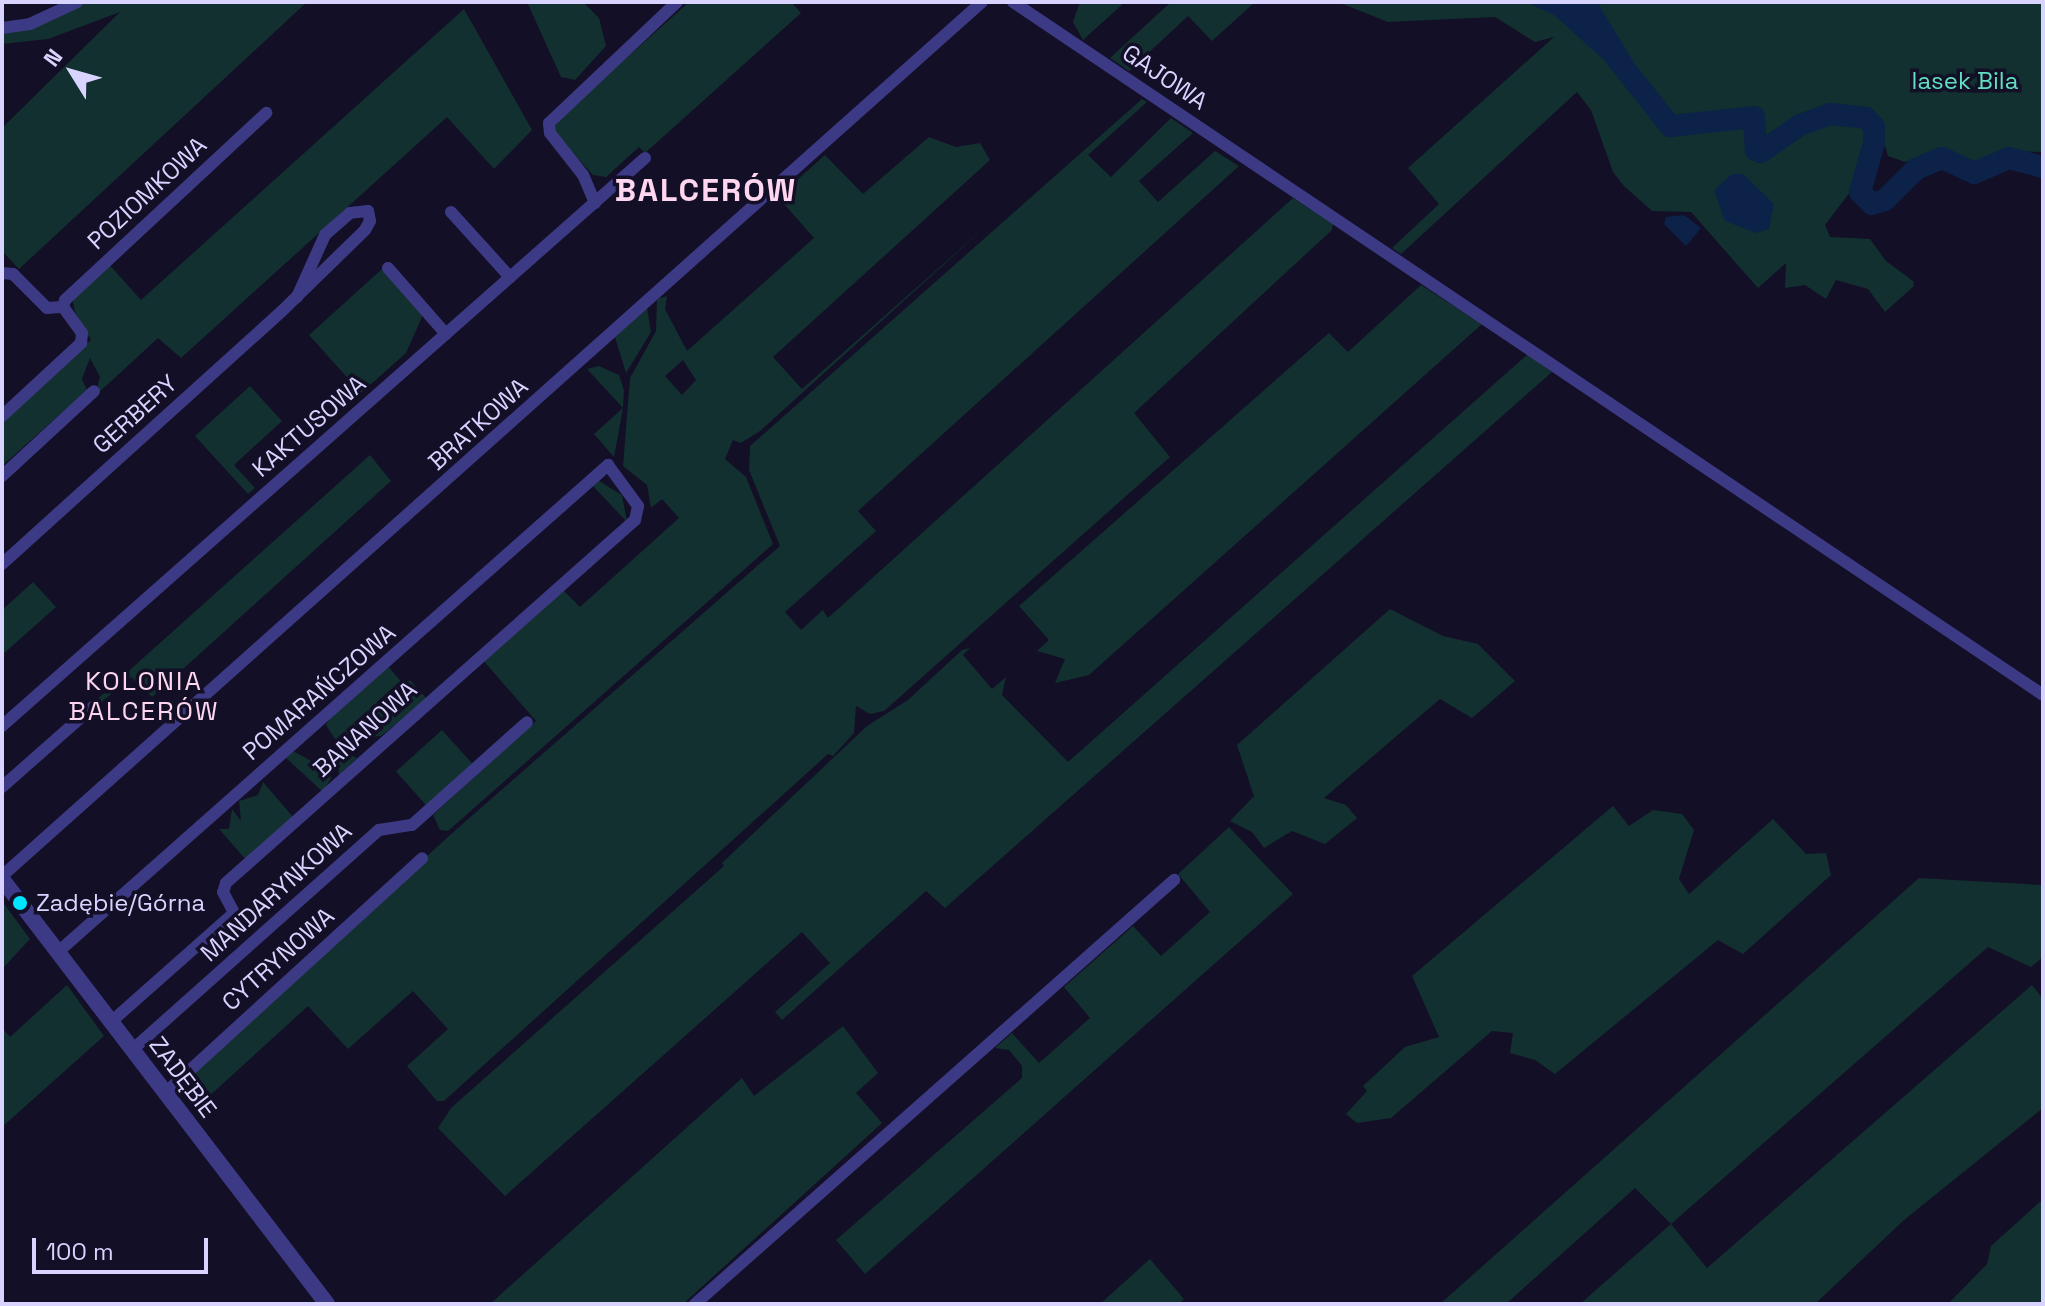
<!DOCTYPE html>
<meta charset="utf-8">
<style>
body{margin:0}
#map{position:relative;width:2045px;height:1306px;overflow:hidden;background:#130f26;font-family:"Space Grotesk",sans-serif}
div>[style]{position:absolute}
.green>*{inset:0;background:#12302f;transform-origin:0 0}
.water>*{inset:0;background:#0c2248}
.river>*{height:22px;margin:-11px;padding:0 11px;transform-origin:11px;border-radius:11px;background:#0c2248}
.minor>*{height:12px;margin:-6px;padding:0 6px;transform-origin:6px;border-radius:6px;background:#3d3a85}
.tertiary>*{height:16px;margin:-8px;padding:0 8px;transform-origin:8px;border-radius:8px;background:#3d3a85}
.dots>*{width:22px;height:22px;translate:-50% -50%;box-sizing:border-box;border:4px solid #130f26;border-radius:50%}
span{translate:-50% -50%;white-space:nowrap;text-align:center;line-height:1.15;-webkit-text-stroke:7px #130f26;paint-order:stroke}
.street-label{font-size:24px;color:#d9d4ff}
.park-label{font-size:24px;color:#5fe0c0}
.poi-label{font-size:24px;color:#d9d4ff}
.left{translate:0 -50%;text-align:left}
.neighbourhood-label{font-size:26px;color:#ffd6f0;letter-spacing:2px}
.district-label{font-size:32px;color:#ffd6f0;font-weight:700;letter-spacing:2px}
.frame{position:absolute;inset:0;border:4px solid #d9d4ff;pointer-events:none}
.north{position:absolute;left:32px;top:32px;width:80px;height:80px;-webkit-text-stroke:6px #130f26;paint-order:stroke;rotate:307deg;font-size:22px;font-weight:700;line-height:32px;text-align:center;color:#d9d4ff}
.north::after{content:'';display:block;margin:auto;width:28px;height:36px;background:#d9d4ff;clip-path:polygon(50% 0,100% 100%,50% 72%,0 100%)}
.scale{position:absolute;left:32px;top:1238px;width:176px;height:36px;box-sizing:border-box;border:4px solid #d9d4ff;border-top:0;padding-left:10px;font-size:24px;line-height:28px;white-space:nowrap;color:#d9d4ff;-webkit-text-stroke:6px #130f26;paint-order:stroke}
</style>
<div id="map">
<div class="green">
<div style="clip-path:polygon(86px 2px,307px 2px,19px 269px,2px 251px,2px 128px,120px 12px,48px 39px,2px 44px,2px 33px,36px 26px)"></div>
<div style="clip-path:polygon(527px 2px,583px 2px,599px 18px,606px 46px,575px 80px,561px 77px)"></div>
<div style="clip-path:polygon(689px 2px,791px 2px,801px 13px,645px 153px,639px 147px,606px 177px,593px 175px,555px 134px,556px 121px)"></div>
<div style="clip-path:polygon(1080px 2px,1125px 2px,1083px 40px,1073px 22px)"></div>
<div style="clip-path:polygon(1171px 2px,1255px 2px,1212px 41px,1188px 16px,1129px 71px,1110px 58px)"></div>
<div style="clip-path:polygon(1338px 2px,2043px 2px,2043px 152px,2001px 151px,1978px 162px,1936px 154px,1905px 162px,1888px 156px,1885px 146px,1825px 225px,1830px 237px,1870px 239px,1886px 261px,1913px 281px,1914px 286px,1885px 312px,1868px 289px,1836px 280px,1826px 299px,1805px 285px,1785px 288px,1786px 263px,1758px 288px,1691px 212px,1652px 211px,1624px 186px,1613px 172px,1591px 110px,1577px 92px,1401px 254px,1392px 248px,1439px 204px,1408px 168px,1554px 37px,1535px 42px,1495px 17px,1388px 22px)"></div>
<div style="clip-path:polygon(464px 9px,532px 130px,494px 169px,447px 117px,181px 358px,158px 338px,95px 396px,100px 377px,90px 358px,82px 379px,87px 390px,2px 466px,2px 421px,91px 340px,75px 312px,72px 297px,107px 262px,141px 300px)"></div>
<div style="clip-path:polygon(1142px 99px,1147px 102px,1088px 155px,1111px 177px,1171px 118px,1193px 133px,1139px 181px,1158px 202px,1215px 151px,1239px 166px,858px 511px,876px 531px,785px 612px,801px 630px,823px 610px,828px 618px,1293px 198px,1333px 224px,1332px 230px,1134px 413px,1170px 457px,884px 711px,870px 714px,856px 706px,854px 733px,833px 756px,828px 754px,444px 1101px,437px 1101px,407px 1066px,448px 1029px,413px 991px,348px 1049px,308px 1006px,195px 1109px,177px 1086px,450px 835px,780px 546px,749px 470px,750px 446px)"></div>
<div style="clip-path:polygon(evenodd,929px 137px,956px 147px,980px 143px,990px 160px,773px 357px,802px 389px,993px 220px,760px 431px,741px 443px,733px 440px,725px 459px,746px 477px,773px 544px,448px 831px,440px 830px,433px 815px,536px 721px,482px 659px,562px 589px,580px 607px,679px 518px,662px 499px,651px 508px,647px 485px,623px 466px,630px 378px,656px 331px,657px 299px,667px 296px,665px 309px,687px 351px,814px 238px,778px 197px,825px 155px,863px 194px,929px 137px,683px 360px,696px 380px,682px 395px,665px 376px,683px 360px)"></div>
<div style="clip-path:polygon(382px 269px,423px 315px,406px 353px,361px 393px,309px 335px)"></div>
<div style="clip-path:polygon(1421px 285px,1482px 324px,1089px 675px,1055px 683px,1065px 659px,1037px 651px,1049px 640px,1019px 606px,1329px 333px,1348px 352px)"></div>
<div style="clip-path:polygon(647px 308px,651px 332px,626px 373px,615px 337px)"></div>
<div style="clip-path:polygon(1528px 354px,1552px 372px,945px 908px,926px 891px,782px 1020px,775px 1012px,830px 963px,802px 932px,505px 1196px,438px 1128px,451px 1108px,724px 866px,722px 863px,867px 726px,908px 700px,962px 650px,970px 648px,963px 655px,992px 689px,1006px 677px,1002px 695px,1068px 762px)"></div>
<div style="clip-path:polygon(599px 366px,619px 375px,624px 390px,623px 408px,614px 457px,594px 434px,623px 408px,587px 369px)"></div>
<div style="clip-path:polygon(250px 386px,282px 421px,234px 465px,255px 488px,248px 494px,195px 436px)"></div>
<div style="clip-path:polygon(370px 455px,391px 481px,152px 697px,131px 677px,97px 706px,94px 702px)"></div>
<div style="clip-path:polygon(599px 481px,622px 495px,627px 522px,590px 483px)"></div>
<div style="clip-path:polygon(33px 582px,56px 607px,2px 655px,2px 610px)"></div>
<div style="clip-path:polygon(1390px 609px,1443px 636px,1478px 644px,1515px 681px,1472px 718px,1440px 699px,1324px 798px,1346px 805px,1357px 818px,1325px 844px,1292px 831px,1264px 848px,1252px 832px,1230px 821px,1254px 796px,1237px 745px)"></div>
<div style="clip-path:polygon(386px 664px,404px 685px,410px 680px,427px 699px,381px 736px,335px 739px,326px 725px,330px 718px)"></div>
<div style="left:442px;top:730px;width:46px;height:62px;rotate:48deg"></div>
<div style="clip-path:polygon(334px 748px,357px 758px,339px 775px,338px 765px,326px 758px)"></div>
<div style="clip-path:polygon(293px 751px,328px 770px,331px 778px,323px 792px,285px 757px)"></div>
<div style="clip-path:polygon(263px 782px,294px 818px,247px 861px,219px 829px,229px 829px,232px 809px,241px 821px,239px 801px,258px 795px)"></div>
<div style="clip-path:polygon(1613px 806px,1629px 826px,1653px 810px,1682px 814px,1694px 830px,1679px 879px,1689px 894px,1773px 819px,1806px 854px,1826px 853px,1831px 875px,1743px 954px,1718px 940px,1555px 1074px,1535px 1060px,1510px 1053px,1513px 1033px,1492px 1031px,1391px 1118px,1357px 1123px,1346px 1114px,1367px 1091px,1363px 1086px,1405px 1047px,1439px 1037px,1412px 976px)"></div>
<div style="clip-path:polygon(1229px 827px,1293px 894px,865px 1274px,836px 1240px,1022px 1078px,1022px 1066px,1009px 1050px,995px 1048px,1012px 1033px,1039px 1063px,1090px 1018px,1064px 987px,1133px 926px,1161px 956px,1210px 912px,1178px 874px)"></div>
<div style="clip-path:polygon(1919px 878px,2043px 885px,2043px 957px,2031px 967px,1988px 947px,1671px 1224px,1707px 1268px,2032px 985px,2043px 999px,2043px 1108px,1904px 1220px,1815px 1304px,1580px 1304px,1671px 1224px,1635px 1188px,1506px 1304px,1440px 1304px)"></div>
<div style="clip-path:polygon(2px 901px,30px 939px,2px 969px)"></div>
<div style="clip-path:polygon(67px 985px,104px 1036px,2px 1127px,2px 1028px,10px 1037px)"></div>
<div style="clip-path:polygon(843px 1026px,878px 1073px,856px 1093px,882px 1123px,683px 1304px,490px 1304px,742px 1078px,754px 1096px)"></div>
<div style="clip-path:polygon(2043px 1199px,2043px 1299px,2038px 1304px,1948px 1304px,1987px 1264px,1991px 1246px)"></div>
<div style="clip-path:polygon(1150px 1259px,1184px 1299px,1179px 1304px,1100px 1304px)"></div>
</div>
<div class="water">
<div style="clip-path:polygon(1526px 2px,1597px 2px,1636px 66px,1623px 77px,1554px 15px)"></div>
<div style="clip-path:polygon(1732px 174px,1743px 174px,1774px 204px,1769px 229px,1756px 233px,1725px 221px,1714px 190px)"></div>
<div style="clip-path:polygon(1684px 215px,1701px 228px,1686px 246px,1664px 224px,1666px 217px)"></div>
</div>
<div class="river">
<div style="left:1610px;top:50px;width:97px;rotate:51.7deg"></div>
<div style="left:1670px;top:126px;width:84px;rotate:-6.1deg"></div>
<div style="left:1754px;top:117px;width:33px;rotate:87deg"></div>
<div style="left:1756px;top:150px;width:5px;rotate:22deg"></div>
<div style="left:1761px;top:152px;width:47px;rotate:-34.7deg"></div>
<div style="left:1800px;top:125px;width:32px;rotate:-20deg"></div>
<div style="left:1830px;top:114px;width:36px;rotate:6deg"></div>
<div style="left:1866px;top:118px;width:12px;rotate:48deg"></div>
<div style="left:1874px;top:127px;width:16px;rotate:90deg"></div>
<div style="left:1874px;top:143px;width:51px;rotate:105.9deg"></div>
<div style="left:1860px;top:192px;width:17px;rotate:45deg"></div>
<div style="left:1872px;top:204px;width:14px;rotate:-17deg"></div>
<div style="left:1885px;top:200px;width:44px;rotate:-45deg"></div>
<div style="left:1916px;top:169px;width:28px;rotate:-23deg"></div>
<div style="left:1942px;top:158px;width:35px;rotate:25deg"></div>
<div style="left:1974px;top:173px;width:38px;rotate:-23deg"></div>
<div style="left:2009px;top:158px;width:35px;rotate:15deg"></div>
</div>
<div class="minor">
<div style="left:1013px;top:2px;width:1241px;rotate:33.93deg"></div>
<div style="left:2px;top:28px;width:28px;rotate:-8deg"></div>
<div style="left:30px;top:24px;width:52px;rotate:-25.1deg"></div>
<div style="left:595px;top:203px;width:30px;rotate:-113deg"></div>
<div style="left:583px;top:175px;width:53px;rotate:-128.2deg"></div>
<div style="left:550px;top:133px;width:10px;rotate:-96deg"></div>
<div style="left:549px;top:123px;width:176px;rotate:-43.4deg"></div>
<div style="left:451px;top:212px;width:88px;rotate:47.8deg"></div>
<div style="left:388px;top:268px;width:88px;rotate:48.7deg"></div>
<div style="left:2px;top:273px;width:11px;rotate:5deg"></div>
<div style="left:13px;top:274px;width:48px;rotate:45deg"></div>
<div style="left:47px;top:308px;width:16px;rotate:-4deg"></div>
<div style="left:2px;top:416px;width:108px;rotate:-42.7deg"></div>
<div style="left:81px;top:343px;width:10px;rotate:-84deg"></div>
<div style="left:82px;top:333px;width:32px;rotate:-126deg"></div>
<div style="left:63px;top:307px;width:7px;rotate:-74deg"></div>
<div style="left:65px;top:300px;width:275px;rotate:-42.9deg"></div>
<div style="left:2px;top:476px;width:125px;rotate:-42.7deg"></div>
<div style="left:2px;top:564px;width:377px;rotate:-42.1deg"></div>
<div style="left:282px;top:311px;width:116px;rotate:-44.3deg"></div>
<div style="left:365px;top:230px;width:10px;rotate:-61deg"></div>
<div style="left:370px;top:221px;width:10px;rotate:-101deg"></div>
<div style="left:368px;top:211px;width:18px;rotate:174deg"></div>
<div style="left:350px;top:213px;width:33px;rotate:139deg"></div>
<div style="left:325px;top:235px;width:68px;rotate:114.3deg"></div>
<div style="left:2px;top:726px;width:858px;rotate:-41.46deg"></div>
<div style="left:2px;top:787px;width:124px;rotate:-41.4deg"></div>
<div style="left:2px;top:876px;width:1313px;rotate:-41.73deg"></div>
<div style="left:58px;top:952px;width:735px;rotate:-41.52deg"></div>
<div style="left:608px;top:465px;width:51px;rotate:53.8deg"></div>
<div style="left:638px;top:506px;width:14px;rotate:102deg"></div>
<div style="left:635px;top:520px;width:547px;rotate:138.41deg"></div>
<div style="left:226px;top:883px;width:9px;rotate:108deg"></div>
<div style="left:223px;top:892px;width:24px;rotate:62deg"></div>
<div style="left:234px;top:913px;width:164px;rotate:138.5deg"></div>
<div style="left:132px;top:1050px;width:331px;rotate:-41.7deg"></div>
<div style="left:379px;top:830px;width:33px;rotate:-9deg"></div>
<div style="left:412px;top:825px;width:154px;rotate:-41.8deg"></div>
<div style="left:165px;top:1093px;width:348px;rotate:-42.4deg"></div>
<div style="left:695px;top:1304px;width:640px;rotate:-41.51deg"></div>
</div>
<div class="tertiary">
<div style="left:2px;top:879px;width:535px;rotate:52.59deg"></div>
</div>
<div class="dots">
<div style="left:20px;top:903px;background:#00e5ff"></div>
</div>
<div class="street-label">
<span style="left:1165px;top:77px;rotate:34deg">GAJOWA</span>
<span style="left:147px;top:193px;rotate:-43deg">POZIOMKOWA</span>
<span style="left:135px;top:414px;rotate:-42deg">GERBERY</span>
<span style="left:478px;top:424px;rotate:-42deg">BRATKOWA</span>
<span style="left:309px;top:426px;rotate:-41deg">KAKTUSOWA</span>
<span style="left:319px;top:692px;rotate:-41deg">POMARAŃCZOWA</span>
<span style="left:365px;top:729px;rotate:-42deg">BANANOWA</span>
<span style="left:276px;top:892px;rotate:-42deg">MANDARYNKOWA</span>
<span style="left:278px;top:959px;rotate:-42deg">CYTRYNOWA</span>
<span style="left:183px;top:1077px;rotate:53deg">ZADĘBIE</span>
</div>
<div class="park-label">
<span style="left:1965px;top:81px">lasek Bila</span>
</div>
<div class="poi-label">
<span class="left" style="left:36px;top:903px">Zadębie/Górna</span>
</div>
<div class="neighbourhood-label">
<span style="left:144px;top:697px">KOLONIA<br>BALCERÓW</span>
</div>
<div class="district-label">
<span style="left:706px;top:190px">BALCERÓW</span>
</div>
<div class="frame"></div>
<div class="north">N</div>
<div class="scale">100 m</div>
</div>
